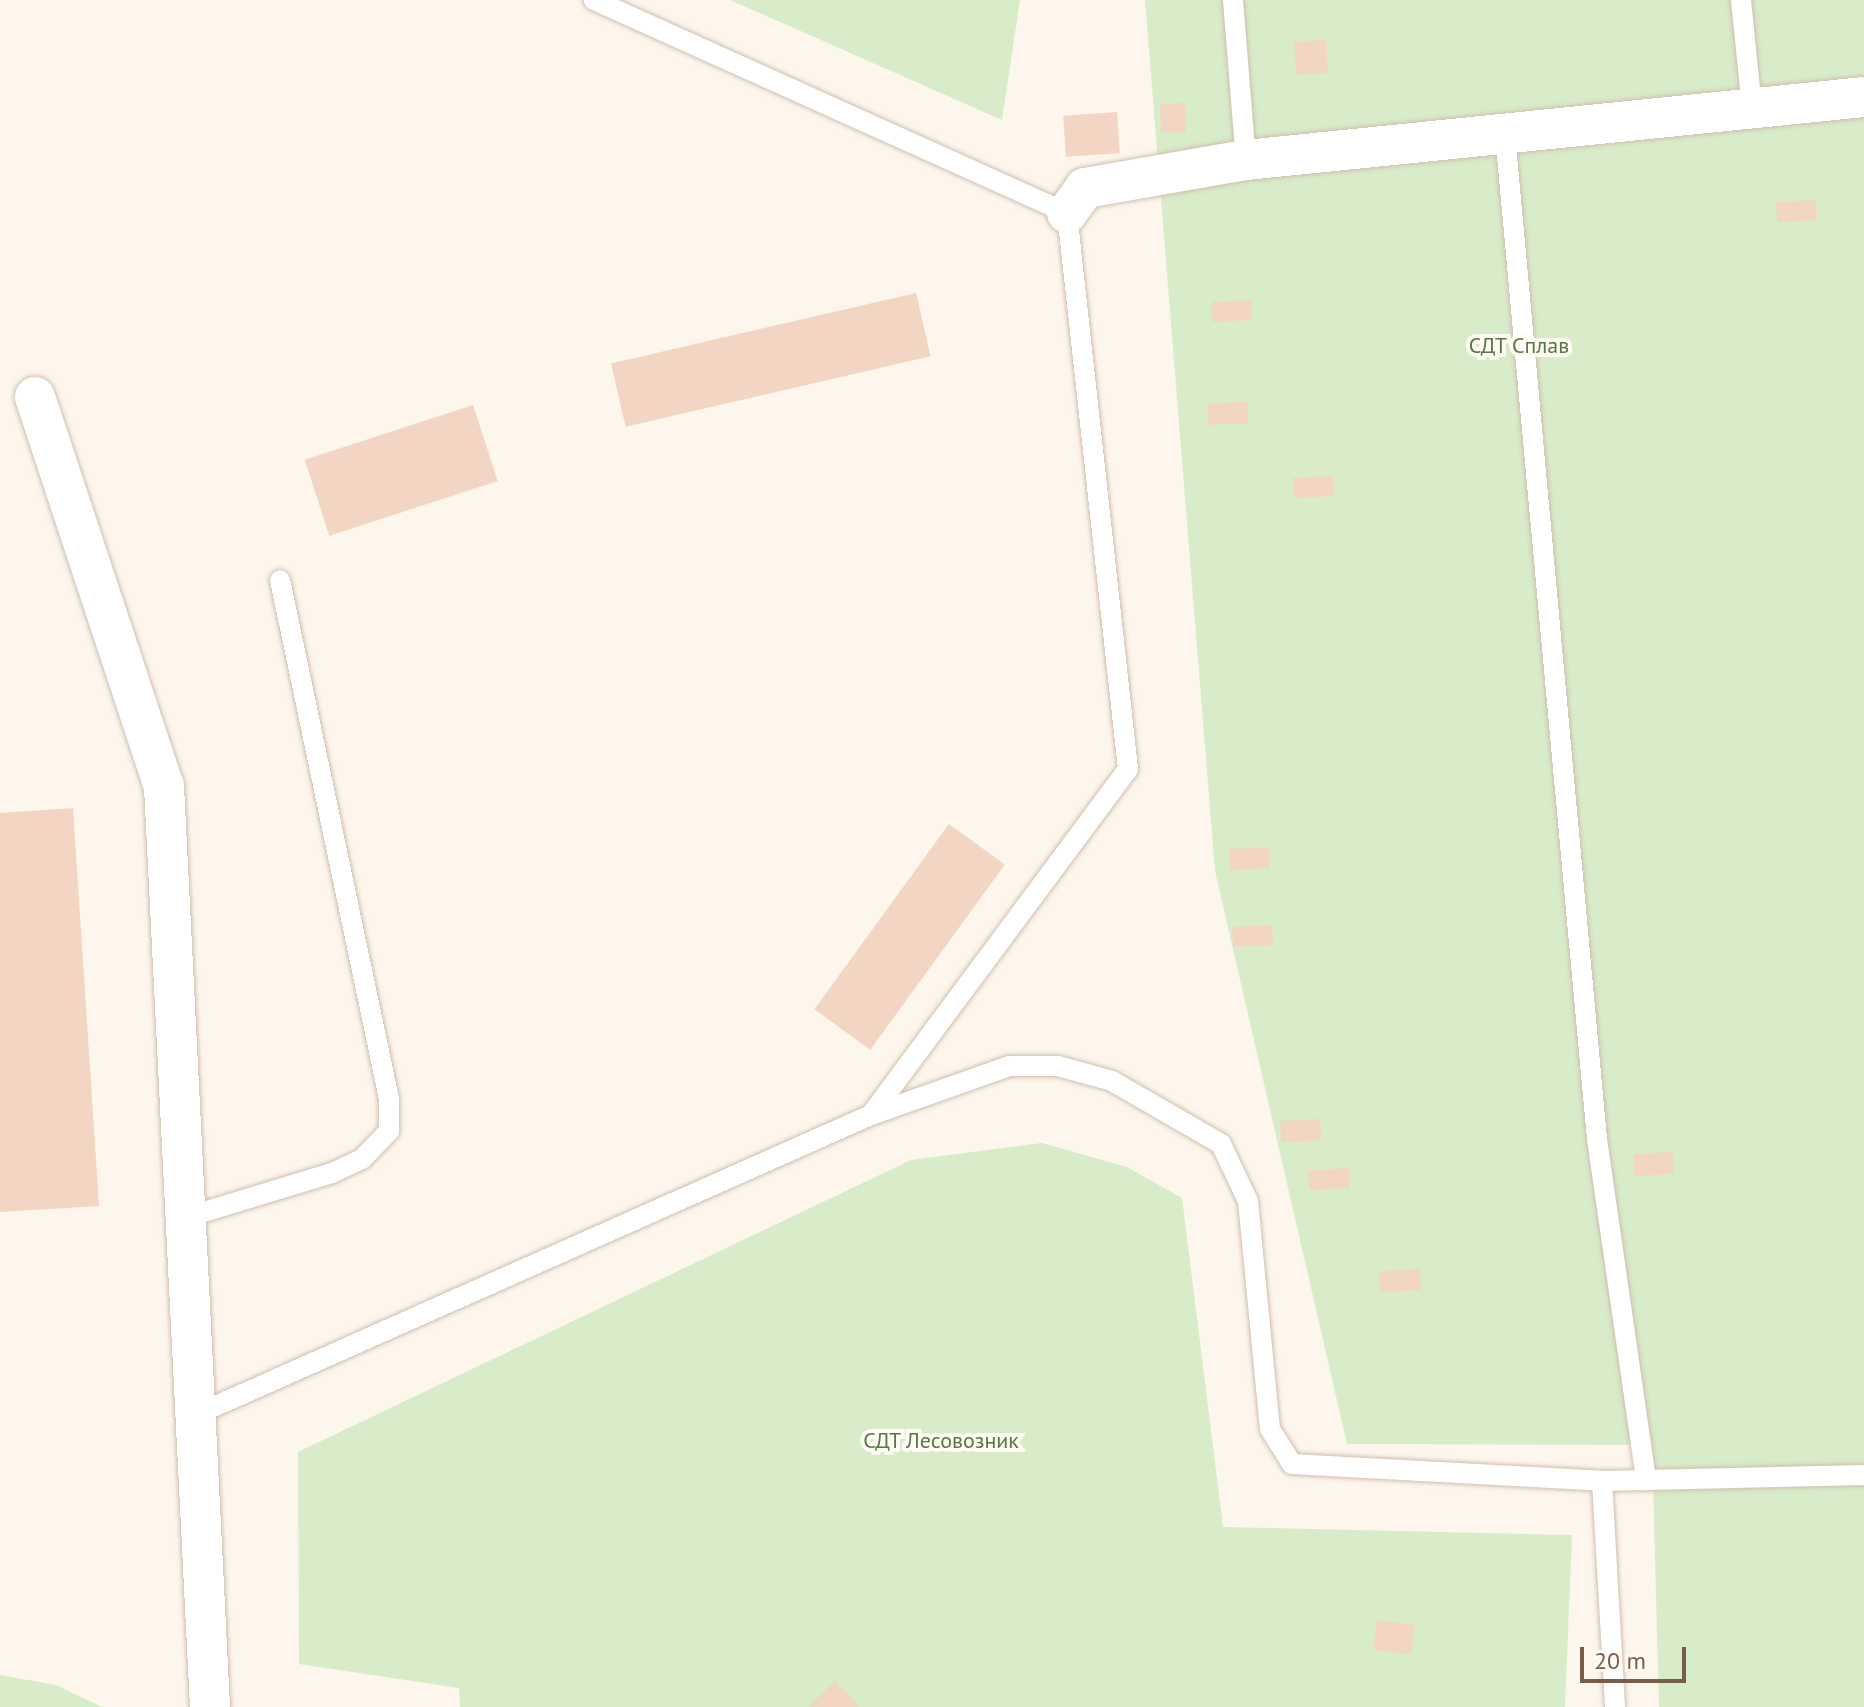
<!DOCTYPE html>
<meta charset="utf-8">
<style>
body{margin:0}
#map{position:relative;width:1864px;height:1707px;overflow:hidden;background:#fdf6ec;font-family:"PT Sans",sans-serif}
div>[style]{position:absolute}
.green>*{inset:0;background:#d8ecc9}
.building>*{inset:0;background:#f3d5c3;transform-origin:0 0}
.roads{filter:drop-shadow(0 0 2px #d1beb0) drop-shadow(0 0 2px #d1beb0)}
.service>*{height:20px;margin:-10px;padding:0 10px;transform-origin:10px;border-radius:10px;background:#fff}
.minor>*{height:40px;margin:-20px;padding:0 20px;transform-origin:20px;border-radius:20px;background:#fff}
span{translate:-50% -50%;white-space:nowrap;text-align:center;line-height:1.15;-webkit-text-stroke:8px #fffaf3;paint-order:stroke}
.park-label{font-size:22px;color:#537a41}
.scale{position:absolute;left:1580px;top:1647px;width:106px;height:36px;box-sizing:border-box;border:4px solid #7a5c4d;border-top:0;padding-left:10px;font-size:24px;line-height:28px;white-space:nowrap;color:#7a5c4d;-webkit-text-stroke:6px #fffaf3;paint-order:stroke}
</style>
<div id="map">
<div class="green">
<div style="clip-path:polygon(730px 0,1020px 0,1002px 120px)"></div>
<div style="clip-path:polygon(1145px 0,1864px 0,1864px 1707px,1659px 1707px,1652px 1445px,1347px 1444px,1215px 871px)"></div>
<div style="clip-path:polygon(1042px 1143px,1127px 1167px,1182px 1198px,1223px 1527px,1572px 1535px,1565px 1707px,460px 1707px,459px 1688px,299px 1664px,298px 1452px,911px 1160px)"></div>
<div style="clip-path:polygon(0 1675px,56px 1685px,102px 1707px,0 1707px)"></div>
</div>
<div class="building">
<div style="left:1326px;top:40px;width:33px;height:32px;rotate:87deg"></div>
<div style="left:1185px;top:103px;width:29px;height:25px;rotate:88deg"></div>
<div style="left:1117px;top:112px;width:41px;height:54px;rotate:86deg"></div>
<div style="left:1816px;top:200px;width:20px;height:40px;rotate:87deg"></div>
<div style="left:916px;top:293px;width:65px;height:313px;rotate:77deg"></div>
<div style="left:1251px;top:300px;width:20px;height:40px;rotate:87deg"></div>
<div style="left:1247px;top:402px;width:21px;height:40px;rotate:87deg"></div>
<div style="left:473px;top:405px;width:80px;height:177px;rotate:72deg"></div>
<div style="left:1333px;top:476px;width:20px;height:40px;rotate:87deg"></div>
<div style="clip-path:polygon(73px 808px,99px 1206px,0 1212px,0 813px)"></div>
<div style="left:949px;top:824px;width:69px;height:229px;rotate:36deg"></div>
<div style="left:1269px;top:847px;width:21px;height:40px;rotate:87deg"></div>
<div style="left:1272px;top:925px;width:20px;height:40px;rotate:87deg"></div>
<div style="left:1320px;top:1119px;width:21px;height:40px;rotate:87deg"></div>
<div style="left:1673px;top:1152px;width:22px;height:40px;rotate:87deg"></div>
<div style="left:1349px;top:1168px;width:20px;height:41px;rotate:87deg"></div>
<div style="left:1420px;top:1269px;width:21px;height:41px;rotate:87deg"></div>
<div style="left:1377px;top:1620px;width:38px;height:30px;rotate:7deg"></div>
<div style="clip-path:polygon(835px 1681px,860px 1707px,808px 1707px)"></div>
</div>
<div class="roads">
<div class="service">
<div style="left:1233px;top:0;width:161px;rotate:85.4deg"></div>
<div style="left:1741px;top:0;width:109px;rotate:84.2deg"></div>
<div style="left:1505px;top:134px;width:1009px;rotate:84.77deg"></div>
<div style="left:1597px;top:1139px;width:345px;rotate:81.8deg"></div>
<div style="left:871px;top:1115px;width:146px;rotate:-19.5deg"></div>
<div style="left:1009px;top:1066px;width:49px"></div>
<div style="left:1058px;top:1066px;width:56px;rotate:15.5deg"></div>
<div style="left:1112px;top:1081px;width:126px;rotate:30deg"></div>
<div style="left:1221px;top:1144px;width:63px;rotate:64.7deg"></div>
<div style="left:1248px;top:1201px;width:229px;rotate:84.5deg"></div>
<div style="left:1270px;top:1429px;width:41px;rotate:57.8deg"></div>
<div style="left:1292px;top:1464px;width:310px;rotate:3.1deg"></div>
<div style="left:1602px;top:1481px;width:226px;rotate:86.7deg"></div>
<div style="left:184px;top:1218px;width:155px;rotate:-16.9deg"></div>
<div style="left:332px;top:1173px;width:33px;rotate:-25deg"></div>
<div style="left:362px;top:1159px;width:39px;rotate:-46deg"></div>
<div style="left:389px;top:1131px;width:32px;rotate:-90deg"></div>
<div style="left:389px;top:1099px;width:530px;rotate:-101.86deg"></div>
<div style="left:193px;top:1416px;width:742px;rotate:-23.94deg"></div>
<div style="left:871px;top:1115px;width:431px;rotate:-53.4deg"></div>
<div style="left:1128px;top:769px;width:559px;rotate:-96.26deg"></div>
<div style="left:1067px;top:213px;width:519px;rotate:-155.76deg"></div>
<div style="left:1602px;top:1481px;width:262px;rotate:-1.3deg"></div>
</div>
<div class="minor">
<div style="left:1067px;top:213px;width:31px;rotate:-54deg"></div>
<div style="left:1085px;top:188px;width:163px;rotate:-9.9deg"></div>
<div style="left:1246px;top:160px;width:621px;rotate:-5.82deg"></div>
<div style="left:35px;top:397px;width:410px;rotate:71.7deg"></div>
<div style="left:164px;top:786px;width:922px;rotate:87.14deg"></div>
</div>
</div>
<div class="park-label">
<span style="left:1519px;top:346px">СДТ Сплав</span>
<span style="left:941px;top:1441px">СДТ Лесовозник</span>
</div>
<div class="scale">20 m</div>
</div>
